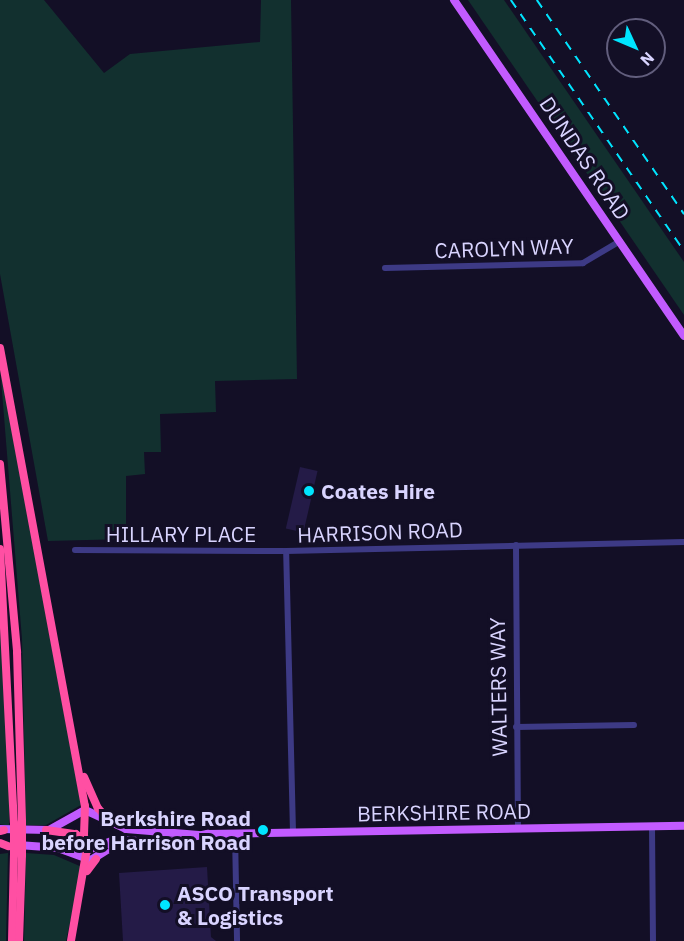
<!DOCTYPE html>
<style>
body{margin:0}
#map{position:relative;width:684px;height:941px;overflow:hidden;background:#130f26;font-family:"IBM Plex Sans",sans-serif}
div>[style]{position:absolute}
.green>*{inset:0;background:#12302f}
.building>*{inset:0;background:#241b47;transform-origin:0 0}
.minor>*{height:6px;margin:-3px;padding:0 3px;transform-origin:3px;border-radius:3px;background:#3d3a85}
.major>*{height:8px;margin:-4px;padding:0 4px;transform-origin:4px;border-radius:4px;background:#c25bff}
.highway>*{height:8px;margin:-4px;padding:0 4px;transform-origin:4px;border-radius:4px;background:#ff4fa3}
.rail>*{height:1.5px;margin-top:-0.75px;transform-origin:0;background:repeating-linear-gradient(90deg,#00e5ff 0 9px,transparent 0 17px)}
.highway-bridge>*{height:8px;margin:-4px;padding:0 4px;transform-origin:4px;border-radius:4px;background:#ff4fa3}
.dots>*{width:16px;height:16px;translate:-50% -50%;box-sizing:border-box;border:3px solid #130f26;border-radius:50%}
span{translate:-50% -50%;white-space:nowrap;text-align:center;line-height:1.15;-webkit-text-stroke:6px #130f26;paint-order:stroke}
.street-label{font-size:21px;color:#d9d4ff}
.poi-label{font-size:21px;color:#d9d4ff;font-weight:700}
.left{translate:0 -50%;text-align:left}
.right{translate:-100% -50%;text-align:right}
.north{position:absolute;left:606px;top:18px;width:60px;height:60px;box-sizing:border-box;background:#130f26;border:2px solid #625e7d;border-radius:50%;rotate:134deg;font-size:16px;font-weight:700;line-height:24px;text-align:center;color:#d9d4ff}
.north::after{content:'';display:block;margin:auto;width:21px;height:27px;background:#00e5ff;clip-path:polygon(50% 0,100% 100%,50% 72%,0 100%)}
</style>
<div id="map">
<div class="green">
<div style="clip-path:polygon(0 0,44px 0,104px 73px,130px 54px,260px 42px,261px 0,291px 0,297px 379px,215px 381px,216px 412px,160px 414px,161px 452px,144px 452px,145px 474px,126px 476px,126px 539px,48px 541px,0 274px)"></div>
<div style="clip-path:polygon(468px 0,504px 0,684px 262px,684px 315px)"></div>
<div style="clip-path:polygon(0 367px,81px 805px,46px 825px,26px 825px,22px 639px)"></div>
<div style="clip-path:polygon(0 615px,9px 758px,9px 826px,0 824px)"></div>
<div style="clip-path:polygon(8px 853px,6px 941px,0 941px,0 854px)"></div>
<div style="clip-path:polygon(26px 853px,54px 855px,82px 867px,66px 941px,24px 941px)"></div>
</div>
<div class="building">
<div style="left:300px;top:467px;width:18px;height:63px;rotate:13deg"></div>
<div style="clip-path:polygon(207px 867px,211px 937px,216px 941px,123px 941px,119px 873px)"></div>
</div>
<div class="minor">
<div style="left:385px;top:268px;width:198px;rotate:-1.4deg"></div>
<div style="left:583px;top:263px;width:43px;rotate:-30.7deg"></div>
<div style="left:516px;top:545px;width:284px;rotate:89.6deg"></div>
<div style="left:75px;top:550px;width:211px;rotate:0.3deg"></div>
<div style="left:516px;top:727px;width:118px;rotate:-1deg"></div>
<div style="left:652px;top:827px;width:114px;rotate:89.5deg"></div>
<div style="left:293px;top:832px;width:281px;rotate:-91.4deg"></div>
<div style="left:286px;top:551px;width:398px;rotate:-1.3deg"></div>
<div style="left:235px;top:834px;width:107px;rotate:88.9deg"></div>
</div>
<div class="major">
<div style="left:454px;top:0;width:407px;rotate:55.6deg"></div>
<div style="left:0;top:829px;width:49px;rotate:1.2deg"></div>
<div style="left:49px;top:830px;width:41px;rotate:-29.1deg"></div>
<div style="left:85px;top:810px;width:45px;rotate:24.9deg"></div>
<div style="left:126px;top:829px;width:73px;rotate:4.7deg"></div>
<div style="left:18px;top:845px;width:70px;rotate:4.1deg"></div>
<div style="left:88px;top:850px;width:28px;rotate:-21deg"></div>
<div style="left:114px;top:840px;width:55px;rotate:2.1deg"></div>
<div style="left:169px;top:842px;width:40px;rotate:-12deg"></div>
<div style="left:208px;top:834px;width:476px;rotate:-1deg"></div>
<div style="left:55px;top:847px;width:38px;rotate:20deg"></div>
<div style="left:91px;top:860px;width:36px;rotate:-32deg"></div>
</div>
<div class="highway">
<div style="left:0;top:348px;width:466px;rotate:79.5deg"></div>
<div style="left:85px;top:806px;width:29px;rotate:92deg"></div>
<div style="left:84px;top:835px;width:23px;rotate:155deg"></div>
<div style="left:0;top:464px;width:189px;rotate:84.8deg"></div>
<div style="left:17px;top:652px;width:170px;rotate:88.3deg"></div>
<div style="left:0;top:549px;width:274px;rotate:87.1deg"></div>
<div style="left:84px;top:777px;width:34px;rotate:66deg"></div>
<div style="left:98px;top:808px;width:20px;rotate:49deg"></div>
<div style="left:46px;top:830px;width:30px;rotate:8deg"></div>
<div style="left:76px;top:834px;width:18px;rotate:52deg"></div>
<div style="left:87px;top:848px;width:94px;rotate:99.8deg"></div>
<div style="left:0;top:831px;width:4px;rotate:-14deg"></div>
<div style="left:0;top:843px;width:9px;rotate:21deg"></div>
<div style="left:87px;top:871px;width:15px;rotate:-53deg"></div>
<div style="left:12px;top:941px;width:86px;rotate:-88.7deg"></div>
<div style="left:19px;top:941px;width:86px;rotate:-88deg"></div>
</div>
<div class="rail">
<div style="left:511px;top:0;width:305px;rotate:55.4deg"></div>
<div style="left:537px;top:0;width:260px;rotate:55.5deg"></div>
</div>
<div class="highway-bridge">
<div style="left:14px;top:855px;width:32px;rotate:-90deg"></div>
<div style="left:22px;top:855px;width:33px;rotate:-90deg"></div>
</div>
<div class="dots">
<div style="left:309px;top:491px;background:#00e5ff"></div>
<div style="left:263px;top:830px;background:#00e5ff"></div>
<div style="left:165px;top:905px;background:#00e5ff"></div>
</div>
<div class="street-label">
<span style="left:585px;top:158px;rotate:56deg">DUNDAS ROAD</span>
<span style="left:504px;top:248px;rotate:-2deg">CAROLYN WAY</span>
<span style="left:380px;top:532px;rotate:-2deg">HARRISON ROAD</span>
<span style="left:181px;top:534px">HILLARY PLACE</span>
<span style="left:498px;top:687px;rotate:-91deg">WALTERS WAY</span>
<span style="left:444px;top:812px;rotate:-1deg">BERKSHIRE ROAD</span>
</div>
<div class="poi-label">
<span class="left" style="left:321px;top:491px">Coates Hire</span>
<span class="right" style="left:251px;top:830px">Berkshire Road<br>before Harrison Road</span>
<span class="left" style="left:177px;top:905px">ASCO Transport<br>&amp; Logistics</span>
</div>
<div class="north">N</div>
</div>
